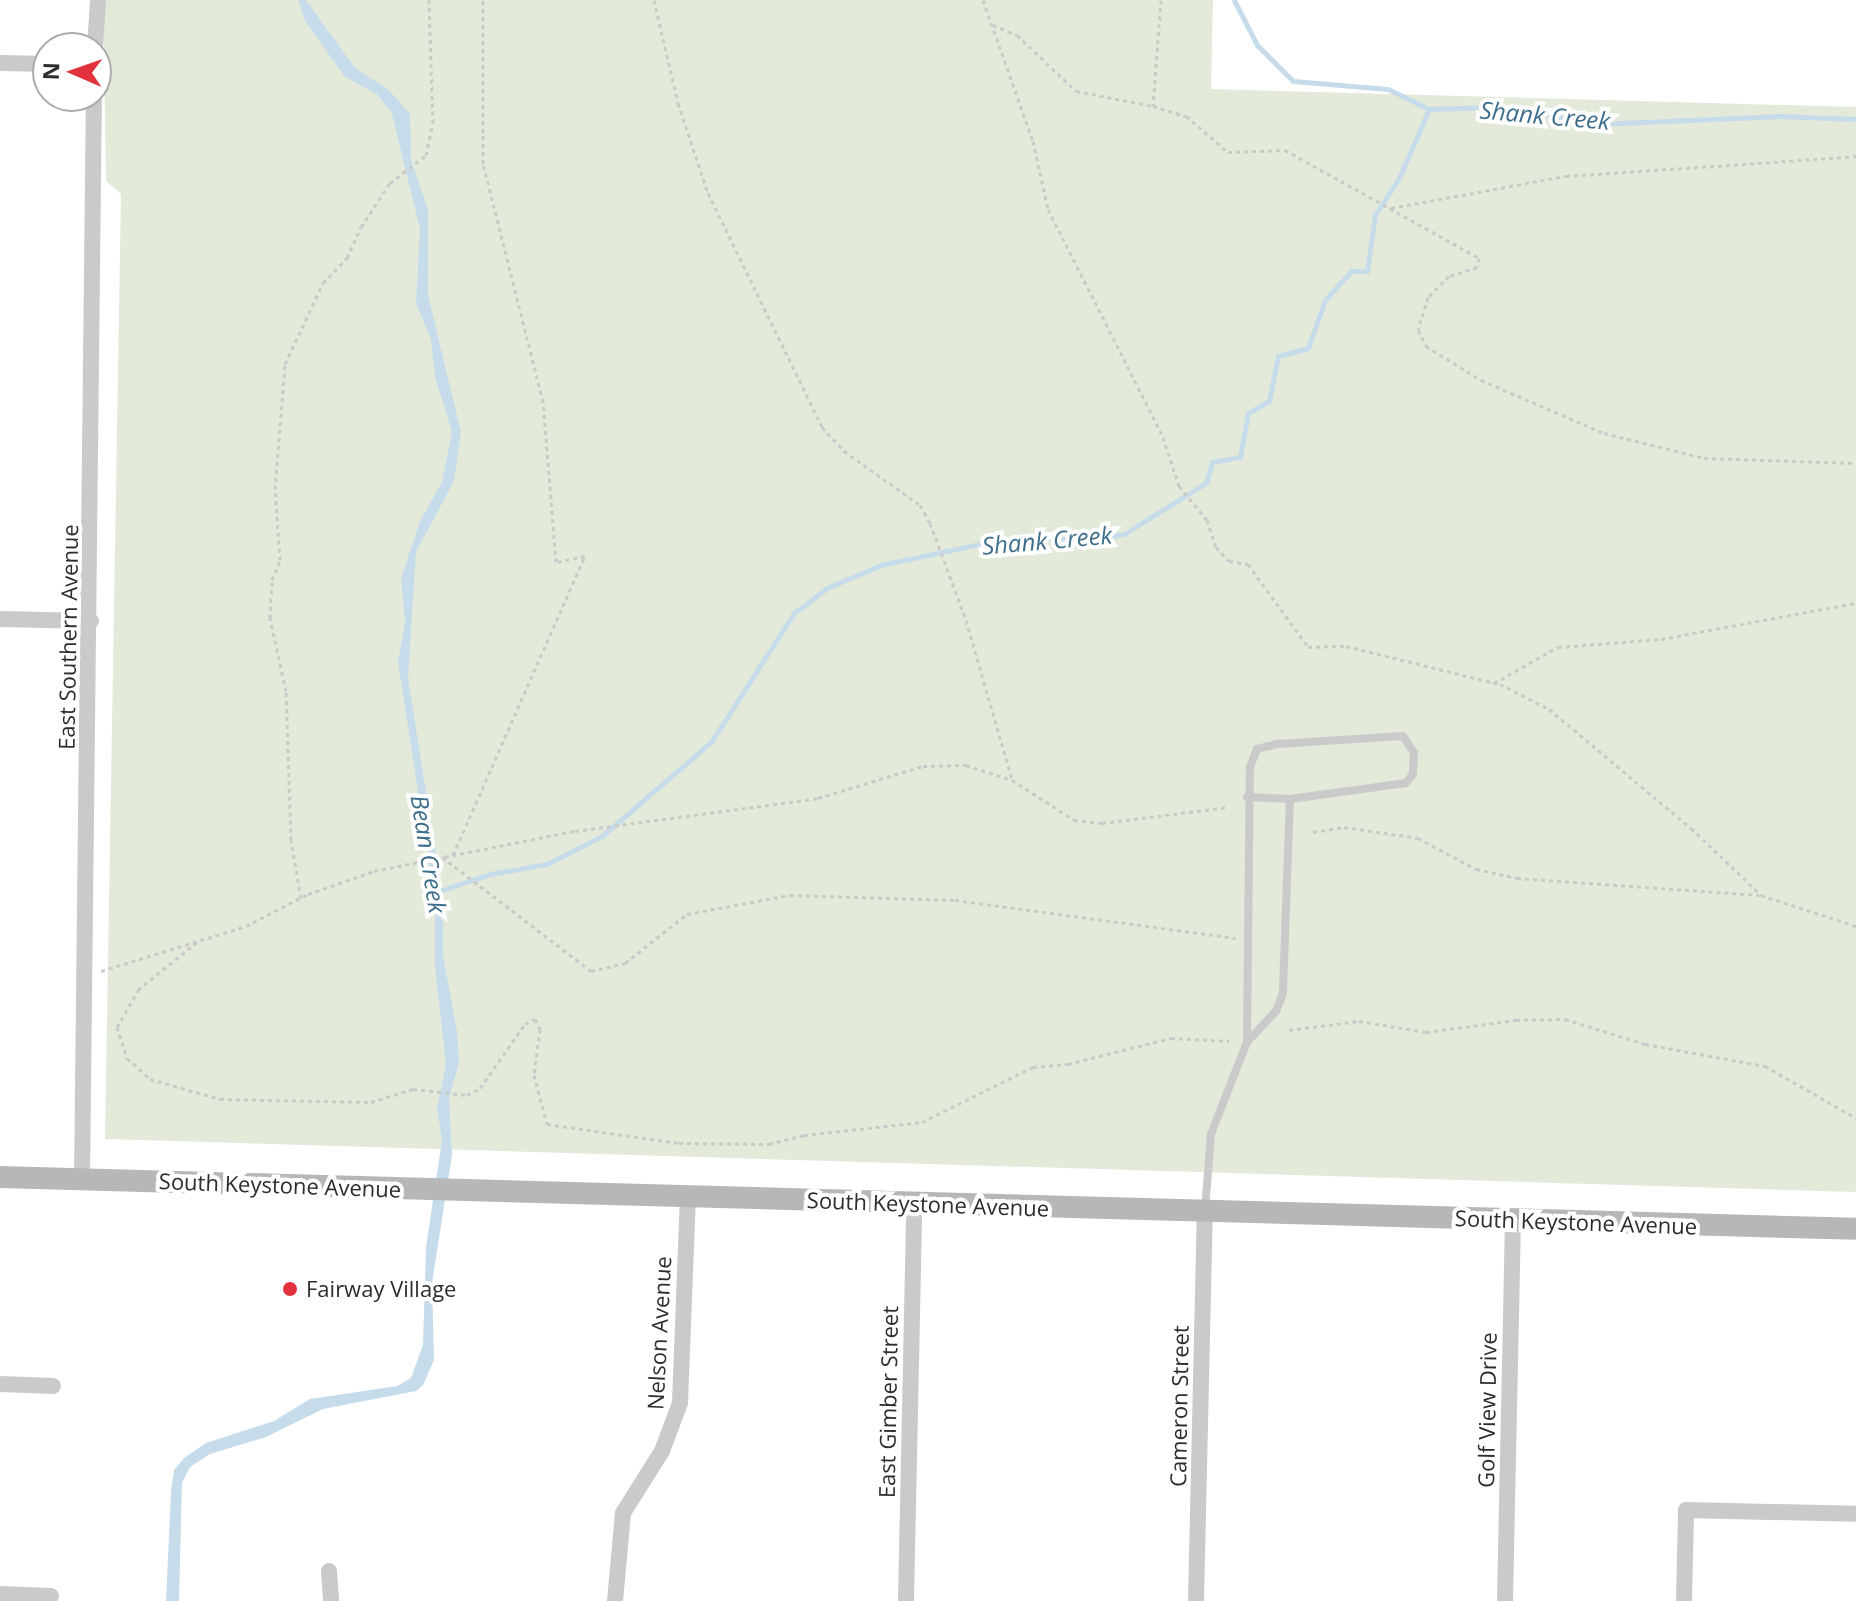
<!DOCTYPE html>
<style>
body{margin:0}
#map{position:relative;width:1856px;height:1601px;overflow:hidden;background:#fff;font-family:"Open Sans",sans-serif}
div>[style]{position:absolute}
.green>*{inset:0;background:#e3eada}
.water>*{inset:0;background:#c7dcea}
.stream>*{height:5px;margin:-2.5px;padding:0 2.5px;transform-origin:2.5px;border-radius:2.5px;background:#c7dcea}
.path>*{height:3px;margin-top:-1.5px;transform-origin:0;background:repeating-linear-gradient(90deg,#cacaca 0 4px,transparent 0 8px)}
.lane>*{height:8px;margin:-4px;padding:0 4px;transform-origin:4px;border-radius:4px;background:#cacaca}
.street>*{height:16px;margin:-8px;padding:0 8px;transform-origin:8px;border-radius:8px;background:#cacaca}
.secondary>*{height:22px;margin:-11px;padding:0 11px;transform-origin:11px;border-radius:11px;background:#b7b7b7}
.dots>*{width:22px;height:22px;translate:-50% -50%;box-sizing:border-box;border:4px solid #fff;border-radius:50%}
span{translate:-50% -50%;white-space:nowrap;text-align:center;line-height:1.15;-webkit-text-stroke:8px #fff;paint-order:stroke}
.street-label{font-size:22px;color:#2d2d2d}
.poi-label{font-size:22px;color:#2d2d2d}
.left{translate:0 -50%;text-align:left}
.water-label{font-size:24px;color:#3d6e8c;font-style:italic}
.north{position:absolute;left:32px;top:32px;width:80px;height:80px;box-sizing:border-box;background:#fff;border:2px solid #ababab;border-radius:50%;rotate:272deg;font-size:22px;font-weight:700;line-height:32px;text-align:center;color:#2d2d2d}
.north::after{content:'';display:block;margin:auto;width:28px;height:36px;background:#e1323e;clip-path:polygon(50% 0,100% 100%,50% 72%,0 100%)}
</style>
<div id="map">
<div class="green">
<div style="clip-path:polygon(103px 0,1213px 0,1211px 89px,1856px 107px,1856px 1192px,105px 1139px,121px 194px,106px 181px)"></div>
</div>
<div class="water">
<div style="clip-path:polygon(298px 0,306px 0,355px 68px,389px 90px,410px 114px,411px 160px,428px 210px,428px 295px,461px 432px,454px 481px,416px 552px,408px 678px,443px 899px,443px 956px,457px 1031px,459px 1062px,449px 1099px,452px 1155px,432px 1283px,434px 1360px,423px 1385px,416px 1391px,323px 1409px,266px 1437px,210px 1454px,190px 1467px,182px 1483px,179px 1601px,166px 1601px,171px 1491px,174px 1470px,184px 1458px,206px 1443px,274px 1421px,310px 1399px,397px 1386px,411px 1378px,423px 1345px,426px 1247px,442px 1140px,437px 1109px,446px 1064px,435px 966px,435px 900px,398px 662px,405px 621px,401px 578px,420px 521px,442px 482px,452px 432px,435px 377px,431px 339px,416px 303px,420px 229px,392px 114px,377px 94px,345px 77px,305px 21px)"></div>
</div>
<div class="stream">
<div style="left:1234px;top:0;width:51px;rotate:62.9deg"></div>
<div style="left:1257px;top:45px;width:51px;rotate:45deg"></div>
<div style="left:1293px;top:81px;width:95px;rotate:4.8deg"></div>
<div style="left:1388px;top:89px;width:46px;rotate:26deg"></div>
<div style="left:436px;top:892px;width:57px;rotate:-18.4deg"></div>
<div style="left:490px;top:874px;width:58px;rotate:-10deg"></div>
<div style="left:547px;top:864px;width:62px;rotate:-27deg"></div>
<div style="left:602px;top:836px;width:144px;rotate:-40.8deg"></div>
<div style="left:711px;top:742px;width:153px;rotate:-57.2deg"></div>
<div style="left:794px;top:613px;width:41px;rotate:-37.1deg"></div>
<div style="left:827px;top:588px;width:59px;rotate:-23.1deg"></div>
<div style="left:881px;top:565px;width:96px;rotate:-12deg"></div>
<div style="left:975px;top:545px;width:47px;rotate:-9.9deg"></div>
<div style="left:1021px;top:537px;width:71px;rotate:2.4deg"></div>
<div style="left:1092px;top:540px;width:33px;rotate:-11deg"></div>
<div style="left:1124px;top:534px;width:97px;rotate:-31.9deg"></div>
<div style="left:1206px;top:483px;width:22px;rotate:-74deg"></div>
<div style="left:1212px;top:462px;width:28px;rotate:-10deg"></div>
<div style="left:1240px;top:457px;width:45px;rotate:-79.7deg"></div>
<div style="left:1248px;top:413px;width:24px;rotate:-30deg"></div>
<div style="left:1269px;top:401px;width:46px;rotate:-78.7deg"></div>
<div style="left:1278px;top:356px;width:31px;rotate:-15deg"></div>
<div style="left:1308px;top:348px;width:51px;rotate:-70.5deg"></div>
<div style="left:1325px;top:300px;width:39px;rotate:-48deg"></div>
<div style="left:1351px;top:271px;width:16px"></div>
<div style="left:1367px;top:271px;width:57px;rotate:-81.9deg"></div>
<div style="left:1375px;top:215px;width:44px;rotate:-57deg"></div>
<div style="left:1399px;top:178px;width:75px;rotate:-66.5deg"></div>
<div style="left:1429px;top:109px;width:69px;rotate:-1.7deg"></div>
<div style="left:1498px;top:107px;width:100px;rotate:9.7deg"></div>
<div style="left:1597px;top:124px;width:180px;rotate:-2.5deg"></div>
<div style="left:1777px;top:116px;width:79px;rotate:2.2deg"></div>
</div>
<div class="path">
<div style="left:654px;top:0;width:106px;rotate:76.9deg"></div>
<div style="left:678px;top:103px;width:95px;rotate:71.6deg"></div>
<div style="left:708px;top:193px;width:260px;rotate:64deg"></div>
<div style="left:822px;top:427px;width:33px;rotate:47deg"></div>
<div style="left:844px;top:451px;width:93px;rotate:35.4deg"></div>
<div style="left:920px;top:505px;width:21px;rotate:61deg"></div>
<div style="left:930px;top:523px;width:103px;rotate:69.6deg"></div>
<div style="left:966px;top:620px;width:166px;rotate:73.9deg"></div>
<div style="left:983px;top:0;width:150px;rotate:70.5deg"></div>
<div style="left:1033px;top:141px;width:70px;rotate:77.6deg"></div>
<div style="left:1048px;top:209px;width:255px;rotate:63.2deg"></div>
<div style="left:1163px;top:437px;width:52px;rotate:71.9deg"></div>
<div style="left:1179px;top:486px;width:44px;rotate:50.5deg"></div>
<div style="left:1207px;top:520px;width:28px;rotate:72deg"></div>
<div style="left:1216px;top:547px;width:19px;rotate:47deg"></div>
<div style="left:1229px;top:561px;width:19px;rotate:9deg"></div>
<div style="left:1248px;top:564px;width:102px;rotate:54.1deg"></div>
<div style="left:1308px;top:647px;width:38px;rotate:-2deg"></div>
<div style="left:1346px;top:646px;width:159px;rotate:13.9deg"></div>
<div style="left:1500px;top:684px;width:55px;rotate:27deg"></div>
<div style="left:1549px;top:709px;width:185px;rotate:40deg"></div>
<div style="left:1691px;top:828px;width:97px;rotate:43.7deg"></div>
<div style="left:1761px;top:895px;width:100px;rotate:18.1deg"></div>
<div style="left:1161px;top:0;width:106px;rotate:94.3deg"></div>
<div style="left:1153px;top:106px;width:34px;rotate:17deg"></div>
<div style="left:1186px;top:116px;width:55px;rotate:40.6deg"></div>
<div style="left:1228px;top:152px;width:57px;rotate:-2deg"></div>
<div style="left:1285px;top:150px;width:222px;rotate:29.1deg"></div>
<div style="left:1479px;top:258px;width:9px;rotate:103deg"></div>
<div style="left:1477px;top:267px;width:29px;rotate:162deg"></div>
<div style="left:1449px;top:276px;width:30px;rotate:135deg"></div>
<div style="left:1428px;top:297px;width:34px;rotate:107deg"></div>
<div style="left:1418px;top:330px;width:18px;rotate:63deg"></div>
<div style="left:1426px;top:346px;width:65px;rotate:31.7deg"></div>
<div style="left:1481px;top:380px;width:134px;rotate:23.3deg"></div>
<div style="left:1604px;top:433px;width:103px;rotate:14deg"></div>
<div style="left:1704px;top:458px;width:152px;rotate:1.9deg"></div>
<div style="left:993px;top:25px;width:26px;rotate:23deg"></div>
<div style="left:1017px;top:35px;width:81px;rotate:43.5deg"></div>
<div style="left:1076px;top:91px;width:78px;rotate:11deg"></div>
<div style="left:1391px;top:208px;width:178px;rotate:-10.4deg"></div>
<div style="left:1566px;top:176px;width:291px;rotate:-3.9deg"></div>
<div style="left:1494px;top:683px;width:73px;rotate:-29.4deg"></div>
<div style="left:1558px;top:647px;width:103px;rotate:-4.4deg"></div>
<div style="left:1661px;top:639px;width:198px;rotate:-10.5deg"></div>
<div style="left:1313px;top:832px;width:31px;rotate:-9deg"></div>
<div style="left:1344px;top:827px;width:75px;rotate:8.5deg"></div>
<div style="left:1418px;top:838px;width:66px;rotate:28.1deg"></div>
<div style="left:1476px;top:869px;width:42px;rotate:12.4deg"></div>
<div style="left:1517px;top:878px;width:243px;rotate:4deg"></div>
<div style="left:453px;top:855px;width:327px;rotate:-66.2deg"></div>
<div style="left:585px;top:556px;width:30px;rotate:168deg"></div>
<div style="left:556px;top:562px;width:161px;rotate:-94.6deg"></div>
<div style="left:543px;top:402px;width:245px;rotate:-104.1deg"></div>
<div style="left:483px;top:164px;width:164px;rotate:-90deg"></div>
<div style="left:442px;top:857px;width:188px;rotate:37.4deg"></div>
<div style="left:591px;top:971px;width:35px;rotate:-13deg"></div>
<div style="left:625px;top:963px;width:79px;rotate:-38.3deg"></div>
<div style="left:687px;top:914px;width:105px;rotate:-10.5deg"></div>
<div style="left:790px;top:895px;width:165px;rotate:1.7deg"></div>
<div style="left:955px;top:900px;width:283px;rotate:7.7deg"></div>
<div style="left:301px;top:898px;width:59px;rotate:-99.8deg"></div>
<div style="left:291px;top:840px;width:149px;rotate:-91.9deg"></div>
<div style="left:286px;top:691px;width:75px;rotate:-102.4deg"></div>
<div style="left:270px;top:618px;width:38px;rotate:-87deg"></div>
<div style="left:272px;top:580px;width:22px;rotate:-68deg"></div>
<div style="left:280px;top:560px;width:71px;rotate:-94deg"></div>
<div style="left:275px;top:489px;width:125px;rotate:-85.4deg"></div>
<div style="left:285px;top:364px;width:89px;rotate:-64.9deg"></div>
<div style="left:323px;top:283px;width:35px;rotate:-46deg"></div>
<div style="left:347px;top:258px;width:34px;rotate:-66deg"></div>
<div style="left:361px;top:227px;width:53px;rotate:-56.6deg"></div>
<div style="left:390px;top:183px;width:46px;rotate:-37.9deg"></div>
<div style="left:426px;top:155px;width:33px;rotate:-78deg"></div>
<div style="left:433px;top:123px;width:123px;rotate:-91.9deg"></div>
<div style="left:197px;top:942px;width:75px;rotate:141deg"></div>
<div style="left:139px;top:989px;width:44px;rotate:120.1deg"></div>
<div style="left:117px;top:1027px;width:33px;rotate:72deg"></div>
<div style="left:127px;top:1058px;width:31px;rotate:42deg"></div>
<div style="left:150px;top:1079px;width:73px;rotate:15.9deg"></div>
<div style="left:220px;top:1099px;width:151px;rotate:1.1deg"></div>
<div style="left:371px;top:1102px;width:44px;rotate:-17.2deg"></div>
<div style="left:413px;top:1089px;width:54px;rotate:6.3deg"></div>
<div style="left:467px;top:1095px;width:15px;rotate:-28deg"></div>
<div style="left:480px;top:1088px;width:78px;rotate:-54.9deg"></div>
<div style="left:525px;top:1024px;width:11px;rotate:-27deg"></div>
<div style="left:535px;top:1019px;width:11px;rotate:63deg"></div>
<div style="left:540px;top:1029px;width:46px;rotate:97.4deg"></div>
<div style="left:534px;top:1075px;width:51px;rotate:75.1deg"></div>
<div style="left:547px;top:1124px;width:133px;rotate:8.2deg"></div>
<div style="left:679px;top:1143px;width:90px;rotate:0.6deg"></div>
<div style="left:769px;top:1144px;width:36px;rotate:-14deg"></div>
<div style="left:804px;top:1135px;width:119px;rotate:-6.3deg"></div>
<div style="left:922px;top:1122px;width:124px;rotate:-26.4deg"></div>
<div style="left:1033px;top:1067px;width:35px;rotate:-5deg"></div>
<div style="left:1068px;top:1064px;width:106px;rotate:-14.2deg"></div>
<div style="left:1171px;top:1038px;width:58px;rotate:3deg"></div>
<div style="left:101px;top:971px;width:152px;rotate:-17.2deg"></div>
<div style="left:246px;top:926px;width:70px;rotate:-27.3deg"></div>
<div style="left:308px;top:894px;width:70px;rotate:-19.2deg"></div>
<div style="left:374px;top:871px;width:205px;rotate:-11.3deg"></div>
<div style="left:575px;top:831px;width:245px;rotate:-7.7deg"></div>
<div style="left:818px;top:798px;width:110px;rotate:-16.9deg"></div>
<div style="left:923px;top:766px;width:43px;rotate:-1.3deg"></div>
<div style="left:966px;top:765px;width:48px;rotate:18.1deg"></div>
<div style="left:1012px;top:780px;width:74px;rotate:32.8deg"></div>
<div style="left:1074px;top:820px;width:28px;rotate:6deg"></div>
<div style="left:1102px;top:823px;width:127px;rotate:-7.2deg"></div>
<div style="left:1289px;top:1030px;width:71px;rotate:-7.3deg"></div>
<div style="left:1359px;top:1021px;width:68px;rotate:9.3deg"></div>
<div style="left:1426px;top:1032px;width:91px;rotate:-7.6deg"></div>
<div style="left:1516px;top:1020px;width:49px;rotate:-1.2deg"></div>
<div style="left:1565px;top:1019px;width:84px;rotate:17.4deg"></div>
<div style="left:1645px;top:1044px;width:122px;rotate:10.4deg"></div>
<div style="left:1765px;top:1066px;width:105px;rotate:29.7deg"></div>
</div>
<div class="lane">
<div style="left:1247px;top:797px;width:43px;rotate:2.7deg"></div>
<div style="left:1205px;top:1210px;width:76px;rotate:-85.5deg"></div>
<div style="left:1211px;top:1134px;width:99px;rotate:-68.6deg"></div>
<div style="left:1247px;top:1042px;width:275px;rotate:-89.4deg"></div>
<div style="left:1250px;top:767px;width:19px;rotate:-69deg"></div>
<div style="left:1257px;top:749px;width:21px;rotate:-14deg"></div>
<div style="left:1277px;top:744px;width:126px;rotate:-3.6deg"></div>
<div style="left:1403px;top:736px;width:20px;rotate:57deg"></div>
<div style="left:1414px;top:753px;width:21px;rotate:93deg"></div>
<div style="left:1413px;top:774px;width:11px;rotate:128deg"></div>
<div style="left:1406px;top:783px;width:117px;rotate:172.1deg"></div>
<div style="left:1290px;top:799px;width:194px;rotate:92.1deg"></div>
<div style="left:1283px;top:993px;width:19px;rotate:111deg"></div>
<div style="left:1276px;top:1011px;width:42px;rotate:133.1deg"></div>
</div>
<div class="street">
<div style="left:95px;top:48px;width:48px;rotate:-86.4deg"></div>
<div style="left:0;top:63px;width:48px;rotate:1.2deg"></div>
<div style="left:0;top:619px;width:91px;rotate:1.3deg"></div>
<div style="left:82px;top:1179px;width:1083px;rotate:-89.37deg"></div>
<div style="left:0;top:1384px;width:53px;rotate:2.2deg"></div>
<div style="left:329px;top:1571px;width:30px;rotate:86deg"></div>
<div style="left:0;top:1594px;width:51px;rotate:2.2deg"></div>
<div style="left:615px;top:1601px;width:88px;rotate:-84.8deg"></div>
<div style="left:623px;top:1513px;width:73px;rotate:-57.8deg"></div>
<div style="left:662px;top:1451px;width:51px;rotate:-69.4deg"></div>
<div style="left:680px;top:1403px;width:207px;rotate:-87.8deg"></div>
<div style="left:906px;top:1601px;width:398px;rotate:-88.8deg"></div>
<div style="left:1196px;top:1601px;width:390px;rotate:-88.7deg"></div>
<div style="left:1505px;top:1601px;width:381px;rotate:-88.8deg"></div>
<div style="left:1684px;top:1601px;width:91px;rotate:-88.7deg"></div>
<div style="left:1686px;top:1510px;width:170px;rotate:1.3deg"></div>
</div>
<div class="secondary">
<div style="left:0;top:1177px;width:1857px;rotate:1.6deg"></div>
</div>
<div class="dots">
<div style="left:290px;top:1289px;background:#e1323e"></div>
</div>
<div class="street-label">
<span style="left:68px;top:637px;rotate:-89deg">East Southern Avenue</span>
<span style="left:280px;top:1185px;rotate:2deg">South Keystone Avenue</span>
<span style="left:928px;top:1204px;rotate:2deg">South Keystone Avenue</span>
<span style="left:1576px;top:1222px;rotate:2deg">South Keystone Avenue</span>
<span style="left:659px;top:1333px;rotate:-87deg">Nelson Avenue</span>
<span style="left:888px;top:1402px;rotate:-89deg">East Gimber Street</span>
<span style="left:1179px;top:1406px;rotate:-89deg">Cameron Street</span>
<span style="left:1487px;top:1410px;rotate:-89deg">Golf View Drive</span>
</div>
<div class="poi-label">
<span class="left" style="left:306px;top:1289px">Fairway Village</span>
</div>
<div class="water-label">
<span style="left:1545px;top:115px;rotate:5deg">Shank Creek</span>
<span style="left:1047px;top:540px;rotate:-5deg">Shank Creek</span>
<span style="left:429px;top:854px;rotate:81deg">Bean Creek</span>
</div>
<div class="north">N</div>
</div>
